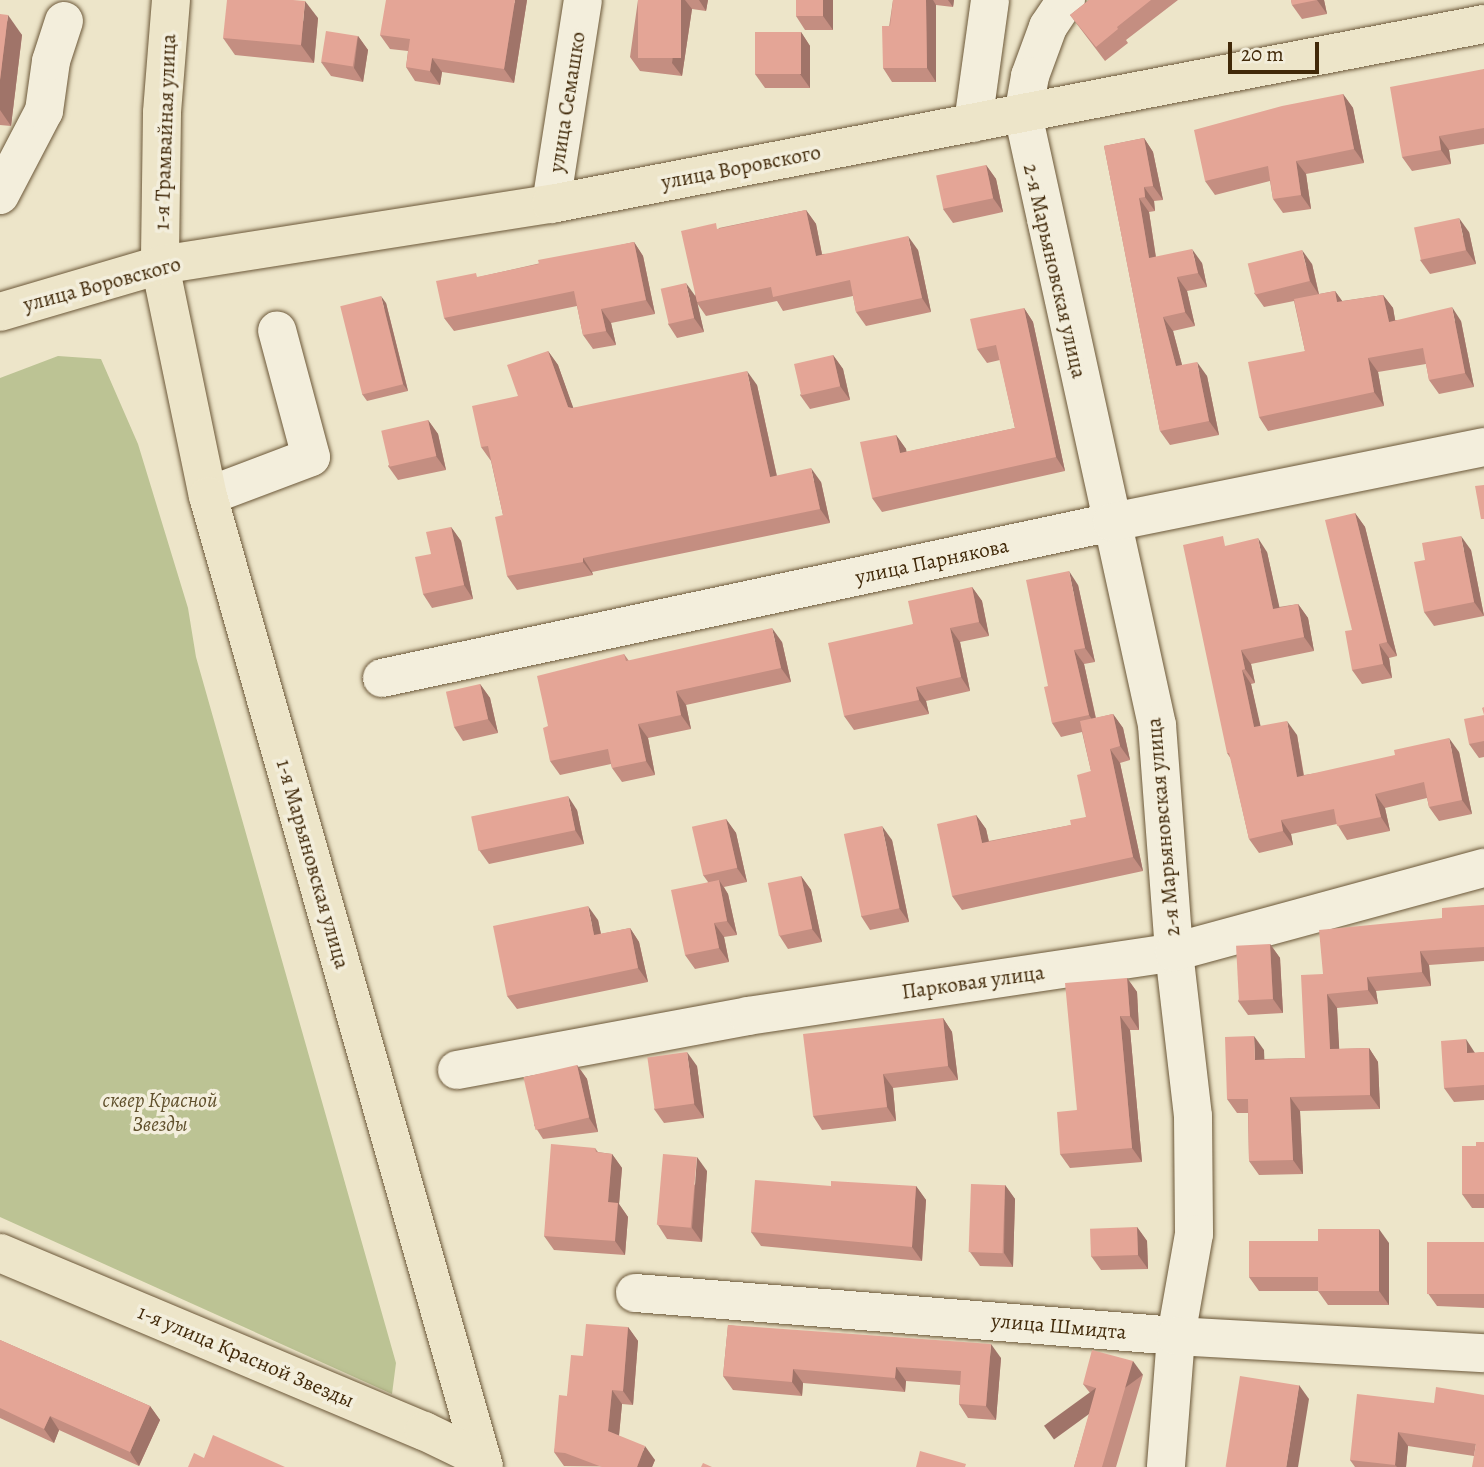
<!DOCTYPE html>
<meta charset="utf-8">
<style>
body{margin:0}
#map{position:relative;width:1484px;height:1467px;overflow:hidden;background:#ede5c9;font-family:Alegreya,serif}
div>[style]{position:absolute}
.green>*{inset:0;background:#bcc394}
.roads{filter:drop-shadow(0 0 2px #6c5839) drop-shadow(0 0 2px #6c5839)}
.minor>*{height:38px;margin:-19px;padding:0 19px;transform-origin:19px;border-radius:19px;background:#f3eedc}
.major>*{height:38px;margin:-19px;padding:0 19px;transform-origin:19px;border-radius:19px;background:#ede5c9}
.wall>*{inset:0;background:#c48e81}
.shaded-wall>*{inset:0;background:#a07469;transform-origin:0 0}
.building>*{inset:0;background:#e4a596;transform-origin:0 0}
span{translate:-50% -50%;white-space:nowrap;text-align:center;line-height:1.15;-webkit-text-stroke:7px #f3eedc;paint-order:stroke}
.street-label{font-size:21px;color:#412909}
.park-label{font-size:21px;color:#60502c;font-style:italic}
.scale{position:absolute;left:1228px;top:42px;width:91px;height:32px;box-sizing:border-box;border:4px solid #412909;border-top:0;padding-left:9px;font-size:21px;line-height:24px;white-space:nowrap;color:#412909;-webkit-text-stroke:5px #f3eedc;paint-order:stroke}
</style>
<div id="map">
<div class="green">
<div style="clip-path:polygon(58px 356px,101px 359px,138px 444px,188px 608px,196px 657px,396px 1363px,392px 1394px,0 1217px,0 378px)"></div>
</div>
<div class="roads">
<div class="minor">
<div style="left:1066px;top:0;width:32px;rotate:124deg"></div>
<div style="left:1048px;top:27px;width:52px;rotate:110.2deg"></div>
<div style="left:1030px;top:76px;width:39px;rotate:100deg"></div>
<div style="left:1023px;top:114px;width:626px;rotate:77.63deg"></div>
<div style="left:1157px;top:725px;width:228px;rotate:85.7deg"></div>
<div style="left:1174px;top:952px;width:165px;rotate:83.4deg"></div>
<div style="left:1193px;top:1116px;width:118px;rotate:89.5deg"></div>
<div style="left:1194px;top:1234px;width:104px;rotate:100deg"></div>
<div style="left:1176px;top:1336px;width:131px;rotate:94.4deg"></div>
<div style="left:973px;top:123px;width:124px;rotate:-82.1deg"></div>
<div style="left:0;top:195px;width:95px;rotate:-62.4deg"></div>
<div style="left:44px;top:111px;width:50px;rotate:-82deg"></div>
<div style="left:51px;top:61px;width:42px;rotate:-72deg"></div>
<div style="left:551px;top:204px;width:206px;rotate:-81.1deg"></div>
<div style="left:208px;top:496px;width:110px;rotate:-20.7deg"></div>
<div style="left:311px;top:457px;width:131px;rotate:-105deg"></div>
<div style="left:382px;top:678px;width:746px;rotate:-12.06deg"></div>
<div style="left:1112px;top:522px;width:379px;rotate:-11.4deg"></div>
<div style="left:457px;top:1070px;width:296px;rotate:-10.5deg"></div>
<div style="left:748px;top:1016px;width:431px;rotate:-8.5deg"></div>
<div style="left:1174px;top:952px;width:321px;rotate:-15.2deg"></div>
<div style="left:635px;top:1293px;width:543px;rotate:4.54deg"></div>
<div style="left:1176px;top:1336px;width:308px;rotate:3.2deg"></div>
</div>
<div class="major">
<div style="left:171px;top:0;width:113px;rotate:94.6deg"></div>
<div style="left:162px;top:113px;width:152px;rotate:90.8deg"></div>
<div style="left:160px;top:265px;width:236px;rotate:78.3deg"></div>
<div style="left:208px;top:496px;width:1009px;rotate:74.13deg"></div>
<div style="left:0;top:312px;width:167px;rotate:-16.4deg"></div>
<div style="left:160px;top:265px;width:396px;rotate:-8.9deg"></div>
<div style="left:551px;top:204px;width:950px;rotate:-10.92deg"></div>
<div style="left:0;top:1253px;width:460px;rotate:22.8deg"></div>
<div style="left:424px;top:1431px;width:64px;rotate:25.8deg"></div>
</div>
</div>
<div class="wall">
<div style="clip-path:polygon(527px 0,514px 83px,442px 72px,440px 85px,415px 81px,406px 67px,408px 51px,390px 49px,380px 35px)"></div>
<div style="clip-path:polygon(638px 0,708px 0,706px 11px,692px 9px,682px 76px,640px 71px,630px 57px)"></div>
<div style="clip-path:polygon(796px 0,833px 0,833px 30px,805px 30px,796px 16px)"></div>
<div style="clip-path:polygon(893px 0,954px 0,953px 7px,936px 5px,936px 82px,892px 82px,883px 68px)"></div>
<div style="clip-path:polygon(1089px 0,1178px 0,1126px 40px,1128px 43px,1105px 61px,1070px 15px)"></div>
<div style="clip-path:polygon(1291px 0,1324px 0,1327px 14px,1302px 19px,1292px 5px)"></div>
<div style="clip-path:polygon(0 14px,22px 35px,11px 126px,0 125px)"></div>
<div style="clip-path:polygon(318px 18px,314px 63px,235px 55px,223px 38px)"></div>
<div style="clip-path:polygon(801px 32px,810px 46px,810px 88px,765px 88px,755px 74px)"></div>
<div style="clip-path:polygon(358px 36px,368px 50px,363px 82px,331px 76px,321px 62px)"></div>
<div style="clip-path:polygon(1484px 69px,1484px 144px,1449px 150px,1451px 164px,1412px 171px,1402px 157px)"></div>
<div style="clip-path:polygon(1343px 94px,1353px 108px,1364px 163px,1306px 174px,1311px 209px,1283px 213px,1273px 199px,1270px 181px,1215px 195px,1205px 181px)"></div>
<div style="clip-path:polygon(1144px 138px,1153px 152px,1163px 200px,1154px 201px,1155px 211px,1149px 212px,1156px 257px,1202px 263px,1207px 287px,1187px 291px,1195px 326px,1173px 331px,1182px 365px,1207px 376px,1219px 435px,1170px 445px,1160px 431px,1104px 146px)"></div>
<div style="clip-path:polygon(986px 165px,996px 179px,1003px 212px,953px 223px,943px 209px)"></div>
<div style="clip-path:polygon(806px 210px,816px 224px,822px 254px,918px 250px,931px 312px,866px 326px,856px 312px,853px 296px,783px 311px,777px 301px,706px 316px,697px 303px,704px 332px,677px 338px,668px 324px,695px 296px,719px 228px)"></div>
<div style="clip-path:polygon(1469px 232px,1476px 264px,1430px 274px,1420px 260px)"></div>
<div style="clip-path:polygon(634px 242px,643px 256px,655px 314px,611px 323px,616px 345px,593px 349px,583px 335px,577px 306px,454px 331px,444px 318px,479px 277px)"></div>
<div style="clip-path:polygon(1312px 264px,1319px 294px,1335px 291px,1342px 301px,1383px 295px,1393px 308px,1395px 320px,1461px 321px,1474px 387px,1439px 394px,1429px 380px,1426px 364px,1378px 372px,1384px 406px,1268px 431px,1259px 417px,1305px 351px,1294px 301px,1264px 307px,1254px 293px)"></div>
<div style="clip-path:polygon(386px 303px,408px 391px,367px 401px,362px 394px)"></div>
<div style="clip-path:polygon(1024px 308px,1033px 322px,1065px 471px,882px 512px,872px 498px,896px 435px,906px 449px,906px 452px,1015px 428px,1000px 360px,987px 363px,977px 349px)"></div>
<div style="clip-path:polygon(548px 351px,558px 365px,573px 408px,757px 385px,777px 476px,821px 482px,830px 523px,592px 572px,593px 575px,517px 590px,507px 576px,503px 515px,491px 461px,481px 447px,518px 396px)"></div>
<div style="clip-path:polygon(833px 355px,843px 369px,850px 400px,810px 409px,800px 395px)"></div>
<div style="clip-path:polygon(428px 420px,438px 434px,446px 470px,398px 480px,388px 466px)"></div>
<div style="clip-path:polygon(1355px 513px,1365px 527px,1397px 656px,1389px 658px,1392px 678px,1362px 684px,1352px 670px)"></div>
<div style="clip-path:polygon(451px 527px,461px 541px,473px 599px,432px 608px,423px 594px,431px 554px)"></div>
<div style="clip-path:polygon(1229px 545px,1267px 552px,1279px 607px,1298px 604px,1308px 618px,1314px 651px,1251px 664px,1255px 683px,1251px 684px,1260px 726px,1297px 735px,1304px 775px,1459px 752px,1472px 814px,1439px 821px,1429px 807px,1427px 798px,1385px 808px,1390px 831px,1347px 840px,1337px 824px,1291px 834px,1293px 845px,1259px 853px,1249px 839px,1231px 759px,1227px 753px)"></div>
<div style="clip-path:polygon(1471px 550px,1484px 616px,1434px 626px,1424px 612px,1425px 560px)"></div>
<div style="clip-path:polygon(1078px 585px,1095px 662px,1084px 664px,1096px 718px,1113px 714px,1123px 728px,1130px 760px,1120px 763px,1143px 871px,962px 910px,952px 896px,976px 815px,986px 829px,989px 841px,1071px 825px,1086px 817px,1091px 771px,1082px 732px,1061px 737px,1052px 723px,1048px 686px)"></div>
<div style="clip-path:polygon(972px 587px,982px 601px,989px 636px,960px 642px,970px 691px,926px 701px,929px 714px,854px 730px,844px 716px,913px 624px)"></div>
<div style="clip-path:polygon(782px 642px,791px 682px,686px 705px,691px 729px,648px 738px,655px 775px,622px 782px,612px 768px,611px 764px,560px 775px,550px 761px,548px 726px,624px 654px,629px 661px)"></div>
<div style="clip-path:polygon(480px 684px,490px 698px,498px 733px,463px 741px,454px 727px)"></div>
<div style="clip-path:polygon(1484px 707px,1484px 757px,1479px 758px,1469px 744px,1484px 715px)"></div>
<div style="clip-path:polygon(577px 810px,584px 844px,489px 864px,479px 850px)"></div>
<div style="clip-path:polygon(726px 819px,736px 833px,747px 882px,724px 887px,728px 894px,737px 935px,724px 937px,729px 962px,695px 969px,685px 955px,708px 882px,703px 875px)"></div>
<div style="clip-path:polygon(892px 840px,909px 922px,870px 930px,861px 916px)"></div>
<div style="clip-path:polygon(801px 876px,811px 890px,822px 942px,788px 949px,779px 935px)"></div>
<div style="clip-path:polygon(1484px 905px,1484px 961px,1429px 965px,1431px 986px,1376px 991px,1378px 1004px,1337px 1008px,1339px 1049px,1369px 1048px,1378px 1062px,1380px 1109px,1300px 1111px,1303px 1174px,1259px 1175px,1249px 1161px,1248px 1113px,1237px 1113px,1227px 1099px,1264px 1050px,1264px 1059px,1305px 1058px,1323px 974px,1442px 918px)"></div>
<div style="clip-path:polygon(598px 920px,601px 934px,630px 928px,639px 942px,648px 982px,517px 1009px,507px 996px)"></div>
<div style="clip-path:polygon(1270px 944px,1280px 958px,1283px 1013px,1248px 1015px,1238px 1001px)"></div>
<div style="clip-path:polygon(1127px 978px,1137px 992px,1139px 1030px,1130px 1030px,1142px 1162px,1070px 1168px,1060px 1154px)"></div>
<div style="clip-path:polygon(943px 1018px,952px 1032px,958px 1080px,893px 1088px,896px 1121px,822px 1130px,813px 1116px)"></div>
<div style="clip-path:polygon(1484px 1052px,1484px 1100px,1454px 1102px,1444px 1088px,1476px 1053px)"></div>
<div style="clip-path:polygon(577px 1065px,587px 1079px,598px 1132px,543px 1139px,534px 1125px)"></div>
<div style="clip-path:polygon(697px 1066px,704px 1118px,664px 1123px,654px 1109px)"></div>
<div style="clip-path:polygon(1484px 1142px,1484px 1208px,1472px 1208px,1462px 1194px,1476px 1146px)"></div>
<div style="clip-path:polygon(595px 1148px,598px 1152px,612px 1154px,622px 1168px,619px 1204px,628px 1217px,625px 1255px,554px 1250px,544px 1236px)"></div>
<div style="clip-path:polygon(707px 1171px,702px 1242px,667px 1239px,658px 1225px)"></div>
<div style="clip-path:polygon(1005px 1185px,1015px 1199px,1013px 1267px,980px 1266px,970px 1252px)"></div>
<div style="clip-path:polygon(916px 1186px,926px 1200px,922px 1261px,761px 1246px,751px 1232px)"></div>
<div style="clip-path:polygon(1137px 1227px,1147px 1241px,1148px 1269px,1101px 1270px,1091px 1256px)"></div>
<div style="clip-path:polygon(1484px 1242px,1484px 1308px,1437px 1306px,1427px 1292px)"></div>
<div style="clip-path:polygon(1389px 1243px,1389px 1305px,1328px 1305px,1318px 1291px,1259px 1291px,1249px 1277px)"></div>
<div style="clip-path:polygon(728px 1325px,1001px 1358px,996px 1420px,968px 1418px,959px 1404px,960px 1385px,906px 1381px,905px 1392px,803px 1383px,802px 1396px,733px 1390px,723px 1376px)"></div>
<div style="clip-path:polygon(628px 1327px,638px 1341px,633px 1405px,622px 1404px,619px 1436px,655px 1460px,652px 1467px,564px 1466px,554px 1452px,567px 1396px,583px 1356px)"></div>
<div style="clip-path:polygon(0 1340px,150px 1406px,160px 1420px,139px 1466px,59px 1430px,54px 1443px,0 1418px)"></div>
<div style="clip-path:polygon(1143px 1375px,1116px 1467px,1074px 1467px,1094px 1398px,1083px 1384px)"></div>
<div style="clip-path:polygon(1484px 1395px,1474px 1456px,1408px 1446px,1406px 1467px,1355px 1467px,1350px 1460px,1434px 1403px)"></div>
</div>
<div class="shaded-wall">
<div style="clip-path:polygon(515px 0,527px 0,514px 83px,504px 69px)"></div>
<div style="clip-path:polygon(681px 0,685px 0,692px 9px,682px 76px,672px 63px)"></div>
<div style="clip-path:polygon(699px 0,708px 0,706px 11px)"></div>
<div style="clip-path:polygon(823px 0,833px 0,833px 30px,823px 16px)"></div>
<div style="clip-path:polygon(926px 0,933px 0,936px 5px,936px 82px,927px 68px)"></div>
<div style="clip-path:polygon(948px 0,954px 0,953px 7px)"></div>
<div style="clip-path:polygon(1317px 0,1324px 0,1327px 14px)"></div>
<div style="clip-path:polygon(305px 1px,318px 18px,314px 63px,301px 45px)"></div>
<div style="clip-path:polygon(8px 15px,22px 35px,11px 126px,0 110px,0 80px)"></div>
<div style="clip-path:polygon(801px 32px,810px 46px,810px 88px,800px 74px)"></div>
<div style="clip-path:polygon(358px 36px,368px 50px,363px 82px,354px 68px)"></div>
<div style="clip-path:polygon(432px 58px,442px 72px,440px 85px,430px 71px)"></div>
<div style="clip-path:polygon(1343px 94px,1353px 108px,1364px 163px,1354px 149px)"></div>
<div style="clip-path:polygon(1439px 136px,1449px 150px,1451px 164px,1441px 150px)"></div>
<div style="clip-path:polygon(1144px 138px,1153px 152px,1163px 200px,1153px 186px)"></div>
<div style="clip-path:polygon(1296px 161px,1306px 174px,1311px 209px,1301px 195px)"></div>
<div style="clip-path:polygon(986px 165px,996px 179px,1003px 212px,993px 198px)"></div>
<div style="clip-path:polygon(1144px 187px,1154px 201px,1155px 211px,1145px 197px)"></div>
<div style="clip-path:polygon(1139px 198px,1149px 212px,1158px 272px,1149px 258px)"></div>
<div style="clip-path:polygon(806px 210px,816px 224px,825px 270px,816px 256px)"></div>
<div style="clip-path:polygon(1459px 218px,1469px 232px,1476px 264px,1466px 250px)"></div>
<div style="clip-path:polygon(908px 236px,918px 250px,931px 312px,922px 298px)"></div>
<div style="clip-path:polygon(634px 242px,643px 256px,655px 314px,646px 300px)"></div>
<div style="clip-path:polygon(1192px 249px,1202px 263px,1207px 287px,1198px 273px)"></div>
<div style="clip-path:polygon(1302px 250px,1312px 264px,1319px 295px,1310px 281px)"></div>
<div style="clip-path:polygon(1177px 277px,1187px 291px,1195px 326px,1185px 312px)"></div>
<div style="clip-path:polygon(686px 283px,696px 297px,704px 332px,694px 318px)"></div>
<div style="clip-path:polygon(1335px 291px,1345px 305px,1337px 302px)"></div>
<div style="clip-path:polygon(1383px 295px,1393px 308px,1398px 336px,1389px 322px)"></div>
<div style="clip-path:polygon(381px 296px,386px 303px,408px 391px,403px 384px)"></div>
<div style="clip-path:polygon(1452px 307px,1461px 321px,1474px 387px,1465px 373px)"></div>
<div style="clip-path:polygon(1024px 308px,1033px 322px,1065px 471px,1056px 457px)"></div>
<div style="clip-path:polygon(601px 309px,611px 323px,616px 345px,606px 331px)"></div>
<div style="clip-path:polygon(1163px 317px,1173px 331px,1186px 380px,1176px 366px)"></div>
<div style="clip-path:polygon(548px 351px,558px 365px,578px 421px,568px 407px)"></div>
<div style="clip-path:polygon(833px 355px,843px 369px,850px 400px,840px 386px)"></div>
<div style="clip-path:polygon(1368px 358px,1378px 372px,1384px 406px,1374px 392px)"></div>
<div style="clip-path:polygon(1197px 362px,1207px 376px,1219px 435px,1209px 421px)"></div>
<div style="clip-path:polygon(747px 371px,757px 385px,780px 491px,770px 477px)"></div>
<div style="clip-path:polygon(428px 420px,438px 434px,446px 470px,436px 456px)"></div>
<div style="clip-path:polygon(896px 435px,906px 449px,910px 467px,900px 453px)"></div>
<div style="clip-path:polygon(811px 468px,821px 482px,830px 523px,820px 509px)"></div>
<div style="clip-path:polygon(1355px 513px,1365px 527px,1397px 656px,1387px 642px)"></div>
<div style="clip-path:polygon(451px 527px,461px 541px,473px 599px,464px 585px)"></div>
<div style="clip-path:polygon(1461px 536px,1471px 550px,1484px 616px,1474px 602px)"></div>
<div style="clip-path:polygon(1258px 538px,1267px 552px,1283px 623px,1273px 609px)"></div>
<div style="clip-path:polygon(583px 558px,592px 572px,593px 575px,583px 562px)"></div>
<div style="clip-path:polygon(1069px 571px,1078px 585px,1095px 662px,1085px 648px)"></div>
<div style="clip-path:polygon(972px 587px,982px 601px,989px 636px,979px 622px)"></div>
<div style="clip-path:polygon(1298px 604px,1308px 618px,1314px 651px,1304px 637px)"></div>
<div style="clip-path:polygon(772px 628px,782px 642px,791px 682px,781px 668px)"></div>
<div style="clip-path:polygon(950px 628px,960px 642px,970px 691px,961px 677px)"></div>
<div style="clip-path:polygon(1379px 644px,1389px 658px,1392px 678px,1383px 664px)"></div>
<div style="clip-path:polygon(1074px 650px,1084px 664px,1098px 729px,1089px 715px)"></div>
<div style="clip-path:polygon(1241px 650px,1251px 664px,1255px 683px,1245px 669px)"></div>
<div style="clip-path:polygon(1242px 670px,1251px 684px,1264px 741px,1254px 727px)"></div>
<div style="clip-path:polygon(480px 684px,490px 698px,498px 733px,488px 719px)"></div>
<div style="clip-path:polygon(916px 687px,926px 701px,929px 714px,919px 700px)"></div>
<div style="clip-path:polygon(676px 691px,686px 705px,691px 729px,681px 715px)"></div>
<div style="clip-path:polygon(1113px 714px,1123px 728px,1130px 760px,1120px 746px)"></div>
<div style="clip-path:polygon(1287px 721px,1297px 735px,1306px 791px,1297px 777px)"></div>
<div style="clip-path:polygon(638px 724px,648px 738px,655px 775px,646px 761px)"></div>
<div style="clip-path:polygon(1449px 738px,1459px 752px,1472px 814px,1462px 800px)"></div>
<div style="clip-path:polygon(1110px 749px,1120px 763px,1143px 871px,1133px 857px)"></div>
<div style="clip-path:polygon(1375px 794px,1385px 808px,1390px 831px,1381px 817px)"></div>
<div style="clip-path:polygon(568px 796px,577px 810px,584px 844px,575px 830px)"></div>
<div style="clip-path:polygon(976px 815px,986px 829px,992px 857px,982px 843px)"></div>
<div style="clip-path:polygon(726px 819px,736px 833px,747px 882px,737px 868px)"></div>
<div style="clip-path:polygon(1281px 820px,1291px 834px,1293px 845px,1283px 831px)"></div>
<div style="clip-path:polygon(882px 826px,892px 840px,909px 922px,899px 908px)"></div>
<div style="clip-path:polygon(801px 876px,811px 890px,822px 942px,812px 929px)"></div>
<div style="clip-path:polygon(719px 880px,728px 894px,737px 935px,727px 921px)"></div>
<div style="clip-path:polygon(588px 906px,598px 920px,604px 949px,594px 935px)"></div>
<div style="clip-path:polygon(714px 923px,724px 937px,729px 962px,719px 948px)"></div>
<div style="clip-path:polygon(630px 928px,639px 942px,648px 982px,638px 968px)"></div>
<div style="clip-path:polygon(1270px 944px,1280px 958px,1283px 1013px,1273px 999px)"></div>
<div style="clip-path:polygon(1420px 951px,1429px 965px,1431px 986px,1422px 972px)"></div>
<div style="clip-path:polygon(1367px 977px,1376px 991px,1378px 1004px,1368px 990px)"></div>
<div style="clip-path:polygon(1127px 978px,1137px 992px,1139px 1030px,1130px 1016px)"></div>
<div style="clip-path:polygon(1327px 994px,1337px 1008px,1340px 1063px,1330px 1049px)"></div>
<div style="clip-path:polygon(1120px 1016px,1130px 1030px,1142px 1162px,1132px 1148px)"></div>
<div style="clip-path:polygon(943px 1018px,952px 1032px,958px 1080px,948px 1066px)"></div>
<div style="clip-path:polygon(1254px 1036px,1264px 1050px,1265px 1074px,1255px 1060px)"></div>
<div style="clip-path:polygon(1466px 1039px,1475px 1053px,1467px 1053px)"></div>
<div style="clip-path:polygon(1369px 1048px,1378px 1062px,1380px 1109px,1370px 1095px)"></div>
<div style="clip-path:polygon(687px 1052px,697px 1066px,704px 1118px,694px 1104px)"></div>
<div style="clip-path:polygon(577px 1065px,587px 1079px,598px 1132px,589px 1118px)"></div>
<div style="clip-path:polygon(883px 1074px,893px 1088px,896px 1121px,887px 1107px)"></div>
<div style="clip-path:polygon(1290px 1097px,1300px 1111px,1303px 1174px,1293px 1160px)"></div>
<div style="clip-path:polygon(612px 1154px,622px 1168px,619px 1204px,628px 1217px,625px 1255px,615px 1241px,608px 1202px)"></div>
<div style="clip-path:polygon(697px 1157px,707px 1171px,702px 1242px,692px 1228px)"></div>
<div style="clip-path:polygon(1005px 1185px,1015px 1199px,1013px 1267px,1004px 1253px)"></div>
<div style="clip-path:polygon(916px 1186px,926px 1200px,922px 1261px,912px 1247px)"></div>
<div style="clip-path:polygon(1137px 1227px,1147px 1241px,1148px 1269px,1138px 1255px)"></div>
<div style="clip-path:polygon(1379px 1229px,1389px 1243px,1389px 1305px,1379px 1291px)"></div>
<div style="clip-path:polygon(628px 1327px,638px 1341px,633px 1405px,623px 1391px)"></div>
<div style="clip-path:polygon(991px 1344px,1001px 1358px,996px 1420px,986px 1406px)"></div>
<div style="left:1133px;top:1361px;width:17px;height:110px;rotate:54deg"></div>
<div style="clip-path:polygon(896px 1367px,906px 1381px,905px 1392px,895px 1378px)"></div>
<div style="clip-path:polygon(793px 1369px,803px 1383px,802px 1396px,792px 1382px)"></div>
<div style="clip-path:polygon(1299px 1385px,1309px 1399px,1298px 1467px,1286px 1467px)"></div>
<div style="clip-path:polygon(612px 1390px,622px 1404px,618px 1445px,608px 1431px)"></div>
<div style="clip-path:polygon(150px 1406px,160px 1420px,139px 1466px,130px 1452px)"></div>
<div style="clip-path:polygon(50px 1416px,59px 1430px,54px 1443px,44px 1429px)"></div>
<div style="clip-path:polygon(1398px 1432px,1408px 1446px,1406px 1467px,1397px 1467px,1395px 1465px)"></div>
<div style="clip-path:polygon(645px 1446px,655px 1460px,652px 1467px,637px 1467px)"></div>
</div>
<div class="building">
<div style="clip-path:polygon(227px 0,293px 0,305px 1px,301px 45px,223px 38px)"></div>
<div style="clip-path:polygon(386px 0,515px 0,504px 69px,432px 58px,430px 71px,406px 67px,410px 39px,380px 35px)"></div>
<div style="left:638px;top:0;width:43px;height:58px"></div>
<div style="left:796px;top:0;width:27px;height:16px"></div>
<div style="clip-path:polygon(893px 0,926px 0,927px 68px,883px 68px,882px 26px,890px 26px)"></div>
<div style="clip-path:polygon(1089px 0,1151px 0,1117px 27px,1118px 29px,1096px 47px,1070px 15px)"></div>
<div style="clip-path:polygon(1291px 0,1317px 0,1292px 5px)"></div>
<div style="clip-path:polygon(0 14px,8px 15px,0 80px)"></div>
<div style="left:326px;top:31px;width:32px;height:31px;rotate:9deg"></div>
<div style="left:755px;top:32px;width:46px;height:42px"></div>
<div style="clip-path:polygon(1484px 69px,1484px 128px,1439px 136px,1441px 150px,1402px 157px,1390px 87px)"></div>
<div style="clip-path:polygon(1343px 94px,1354px 149px,1296px 161px,1301px 195px,1273px 199px,1268px 166px,1205px 181px,1194px 130px,1282px 106px)"></div>
<div style="clip-path:polygon(1144px 138px,1153px 186px,1144px 187px,1145px 197px,1139px 198px,1149px 258px,1192px 249px,1198px 273px,1177px 277px,1185px 312px,1163px 317px,1176px 366px,1197px 362px,1209px 421px,1160px 431px,1104px 146px)"></div>
<div style="left:986px;top:165px;width:34px;height:51px;rotate:78deg"></div>
<div style="clip-path:polygon(806px 210px,816px 256px,908px 236px,922px 298px,856px 312px,850px 280px,773px 297px,771px 287px,697px 302px,681px 231px,716px 223px,717px 229px)"></div>
<div style="left:1459px;top:218px;width:33px;height:46px;rotate:78deg"></div>
<div style="clip-path:polygon(634px 242px,646px 300px,601px 309px,606px 331px,583px 335px,574px 291px,444px 318px,436px 281px,476px 273px,477px 277px,539px 264px,538px 260px)"></div>
<div style="left:1302px;top:250px;width:32px;height:56px;rotate:76deg"></div>
<div style="left:686px;top:283px;width:36px;height:26px;rotate:77deg"></div>
<div style="clip-path:polygon(1335px 291px,1337px 302px,1383px 295px,1389px 322px,1452px 307px,1465px 373px,1429px 380px,1423px 348px,1368px 358px,1374px 392px,1259px 417px,1248px 362px,1305px 351px,1294px 299px)"></div>
<div style="left:381px;top:296px;width:91px;height:42px;rotate:76deg"></div>
<div style="clip-path:polygon(1024px 308px,1056px 457px,872px 498px,860px 442px,896px 435px,900px 453px,1015px 428px,996px 345px,977px 349px,970px 319px)"></div>
<div style="clip-path:polygon(548px 351px,568px 407px,572px 408px,747px 371px,770px 477px,811px 468px,820px 509px,583px 558px,583px 562px,507px 576px,495px 517px,503px 515px,488px 446px,481px 447px,472px 406px,518px 396px,507px 365px)"></div>
<div style="left:833px;top:355px;width:32px;height:40px;rotate:77deg"></div>
<div style="left:428px;top:420px;width:37px;height:48px;rotate:77deg"></div>
<div style="clip-path:polygon(1484px 485px,1484px 519px,1481px 519px,1475px 486px)"></div>
<div style="clip-path:polygon(1355px 513px,1387px 642px,1379px 644px,1383px 664px,1352px 670px,1345px 631px,1352px 630px,1325px 520px)"></div>
<div style="clip-path:polygon(451px 527px,464px 585px,423px 594px,415px 557px,431px 554px,426px 532px)"></div>
<div style="clip-path:polygon(1223px 536px,1225px 546px,1258px 538px,1273px 609px,1298px 604px,1304px 637px,1241px 650px,1245px 669px,1242px 670px,1254px 727px,1287px 721px,1297px 777px,1395px 755px,1394px 750px,1449px 738px,1462px 800px,1429px 807px,1424px 782px,1375px 794px,1381px 817px,1337px 826px,1334px 809px,1281px 820px,1283px 831px,1249px 839px,1229px 753px,1227px 753px,1183px 545px)"></div>
<div style="clip-path:polygon(1461px 536px,1474px 602px,1424px 612px,1414px 562px,1425px 560px,1422px 543px)"></div>
<div style="clip-path:polygon(1069px 571px,1085px 648px,1074px 650px,1089px 715px,1052px 723px,1044px 687px,1048px 686px,1026px 580px)"></div>
<div style="clip-path:polygon(972px 587px,979px 622px,950px 628px,961px 677px,916px 687px,919px 700px,844px 716px,828px 643px,913px 624px,908px 601px)"></div>
<div style="clip-path:polygon(772px 628px,781px 668px,676px 691px,681px 715px,638px 724px,646px 761px,612px 768px,608px 749px,550px 761px,543px 728px,548px 726px,537px 676px,624px 654px,626px 661px)"></div>
<div style="left:480px;top:684px;width:36px;height:35px;rotate:77deg"></div>
<div style="clip-path:polygon(1484px 707px,1484px 741px,1469px 744px,1464px 719px,1484px 715px,1482px 708px)"></div>
<div style="clip-path:polygon(1113px 714px,1120px 746px,1110px 749px,1133px 857px,952px 896px,937px 824px,976px 815px,982px 843px,1071px 825px,1070px 820px,1086px 817px,1077px 775px,1091px 771px,1080px 721px)"></div>
<div style="left:568px;top:796px;width:35px;height:99px;rotate:78deg"></div>
<div style="left:726px;top:819px;width:50px;height:35px;rotate:77deg"></div>
<div style="left:882px;top:826px;width:84px;height:39px;rotate:78deg"></div>
<div style="left:801px;top:876px;width:54px;height:34px;rotate:78deg"></div>
<div style="clip-path:polygon(719px 880px,727px 921px,714px 923px,719px 948px,685px 955px,671px 890px)"></div>
<div style="clip-path:polygon(1484px 905px,1484px 947px,1420px 951px,1422px 972px,1367px 977px,1368px 990px,1327px 994px,1330px 1049px,1369px 1048px,1370px 1095px,1290px 1097px,1293px 1160px,1249px 1161px,1248px 1099px,1227px 1099px,1225px 1037px,1254px 1036px,1255px 1060px,1305px 1058px,1301px 975px,1323px 974px,1319px 930px,1442px 918px,1442px 908px)"></div>
<div style="clip-path:polygon(588px 906px,594px 935px,630px 928px,638px 968px,507px 996px,493px 926px)"></div>
<div style="left:1270px;top:944px;width:55px;height:34px;rotate:87deg"></div>
<div style="clip-path:polygon(1127px 978px,1130px 1016px,1120px 1016px,1132px 1148px,1060px 1154px,1057px 1112px,1077px 1110px,1065px 983px)"></div>
<div style="clip-path:polygon(943px 1018px,948px 1066px,883px 1074px,887px 1107px,813px 1116px,803px 1034px)"></div>
<div style="clip-path:polygon(1466px 1039px,1467px 1053px,1484px 1052px,1484px 1085px,1444px 1088px,1441px 1041px)"></div>
<div style="left:687px;top:1052px;width:52px;height:40px;rotate:82deg"></div>
<div style="left:577px;top:1065px;width:54px;height:55px;rotate:77deg"></div>
<div style="clip-path:polygon(1476px 1142px,1484px 1142px,1484px 1194px,1462px 1194px,1462px 1146px,1476px 1146px)"></div>
<div style="clip-path:polygon(551px 1144px,595px 1148px,596px 1152px,612px 1154px,608px 1202px,618px 1203px,615px 1241px,544px 1236px)"></div>
<div style="left:663px;top:1154px;width:34px;height:71px;rotate:5deg"></div>
<div style="clip-path:polygon(755px 1180px,831px 1186px,831px 1181px,916px 1186px,912px 1247px,751px 1232px)"></div>
<div style="left:971px;top:1184px;width:34px;height:68px;rotate:2deg"></div>
<div style="left:1137px;top:1227px;width:28px;height:47px;rotate:88deg"></div>
<div style="clip-path:polygon(1318px 1229px,1379px 1229px,1379px 1291px,1318px 1291px,1318px 1277px,1249px 1277px,1249px 1241px,1318px 1241px)"></div>
<div style="left:1484px;top:1242px;width:52px;height:57px;rotate:90deg"></div>
<div style="clip-path:polygon(586px 1324px,628px 1327px,623px 1391px,612px 1390px,608px 1431px,645px 1446px,637px 1467px,602px 1467px,565px 1453px,554px 1452px,559px 1395px,567px 1396px,571px 1355px,583px 1356px)"></div>
<div style="clip-path:polygon(728px 1325px,991px 1344px,986px 1406px,959px 1404px,961px 1371px,896px 1367px,895px 1378px,793px 1369px,792px 1382px,723px 1376px)"></div>
<div style="clip-path:polygon(0 1340px,150px 1406px,130px 1452px,50px 1416px,44px 1429px,0 1408px)"></div>
<div style="clip-path:polygon(1092px 1350px,1133px 1361px,1102px 1467px,1074px 1467px,1096px 1388px,1083px 1384px)"></div>
<div style="left:1240px;top:1376px;width:60px;height:92px;rotate:9deg"></div>
<div style="clip-path:polygon(1436px 1387px,1484px 1395px,1484px 1467px,1472px 1467px,1476px 1444px,1398px 1432px,1395px 1465px,1350px 1460px,1357px 1394px,1434px 1403px)"></div>
<div style="clip-path:polygon(213px 1435px,285px 1467px,188px 1467px,194px 1453px,204px 1458px)"></div>
<div style="clip-path:polygon(920px 1451px,966px 1464px,965px 1467px,916px 1467px)"></div>
<div style="clip-path:polygon(703px 1463px,712px 1467px,701px 1467px)"></div>
</div>
<div class="street-label">
<span style="left:567px;top:102px;rotate:-81deg">улица Семашко</span>
<span style="left:165px;top:132px;rotate:-88deg">1-я Трамвайная улица</span>
<span style="left:741px;top:167px;rotate:-11deg">улица Воровского</span>
<span style="left:1055px;top:271px;rotate:77deg">2-я Марьяновская улица</span>
<span style="left:102px;top:284px;rotate:-15deg">улица Воровского</span>
<span style="left:932px;top:561px;rotate:-12deg">улица Парнякова</span>
<span style="left:1163px;top:827px;rotate:-95deg">2-я Марьяновская улица</span>
<span style="left:313px;top:864px;rotate:74deg">1-я Марьяновская улица</span>
<span style="left:973px;top:982px;rotate:-8deg">Парковая улица</span>
<span style="left:1059px;top:1326px;rotate:5deg">улица Шмидта</span>
<span style="left:246px;top:1356px;rotate:23deg">1-я улица Красной Звезды</span>
</div>
<div class="park-label">
<span style="left:160px;top:1112px">сквер Красной<br>Звезды</span>
</div>
<div class="scale">20 m</div>
</div>
